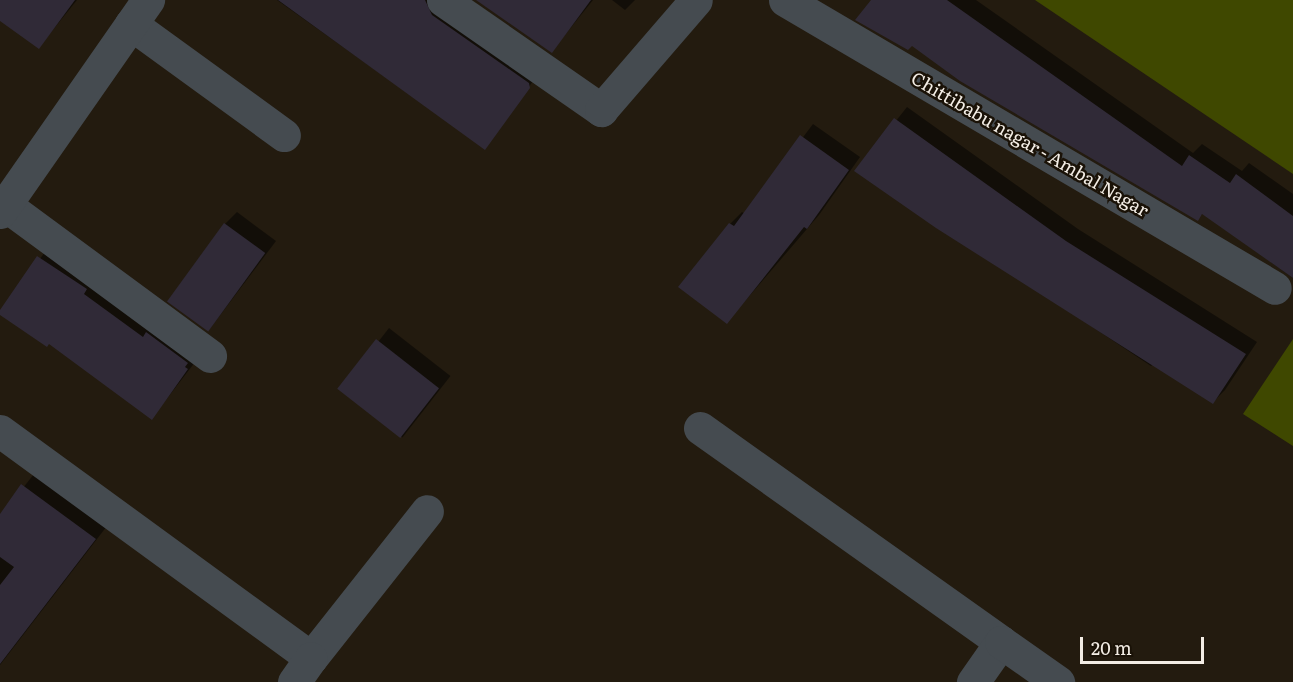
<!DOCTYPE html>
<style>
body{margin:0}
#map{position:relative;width:1293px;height:682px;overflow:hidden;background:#231b0f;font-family:Literata,serif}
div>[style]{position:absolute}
.green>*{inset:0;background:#3f4800}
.shadow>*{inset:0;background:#0007;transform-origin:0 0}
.building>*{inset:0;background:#302a37;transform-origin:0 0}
.street>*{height:33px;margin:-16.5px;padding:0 16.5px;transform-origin:16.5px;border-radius:16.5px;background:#454b50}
span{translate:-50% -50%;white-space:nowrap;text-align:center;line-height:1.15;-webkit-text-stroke:5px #1a1207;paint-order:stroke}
.street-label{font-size:18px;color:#f3ede5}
.scale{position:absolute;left:1080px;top:637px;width:124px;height:27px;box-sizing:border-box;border:3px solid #f3ede5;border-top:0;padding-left:8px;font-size:18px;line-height:21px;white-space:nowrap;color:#f3ede5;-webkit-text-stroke:4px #1a1207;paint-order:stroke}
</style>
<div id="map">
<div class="green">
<div style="clip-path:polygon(1035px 0,1293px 0,1293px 174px)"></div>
<div style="clip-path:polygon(1293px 339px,1293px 446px,1243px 414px)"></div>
</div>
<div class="shadow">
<div style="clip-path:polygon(0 0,77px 0,39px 47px,0 19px)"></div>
<div style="clip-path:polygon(277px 0,442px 0,533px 81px,485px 148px)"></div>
<div style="clip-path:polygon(478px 0,593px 0,552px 51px)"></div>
<div style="clip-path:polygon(612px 0,635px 0,625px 10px)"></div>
<div style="clip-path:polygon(873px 0,976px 0,1193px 153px,1202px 144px,1242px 171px,1249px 163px,1293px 194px,1293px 278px,1203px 213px,1197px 219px)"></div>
<div style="clip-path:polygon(907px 107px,1078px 229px,1257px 342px,1225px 390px,1213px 402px,1155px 362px,1151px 366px,857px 170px)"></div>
<div style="clip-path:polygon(813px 124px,860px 157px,819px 215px,727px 322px,681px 286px,730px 224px,742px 212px,745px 214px)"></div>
<div style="clip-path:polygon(237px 212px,276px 241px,209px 330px,225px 224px)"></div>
<div style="clip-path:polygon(50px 245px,199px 357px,152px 418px,50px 343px,0 314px)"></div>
<div style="left:389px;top:328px;width:78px;height:78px;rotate:38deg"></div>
<div style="clip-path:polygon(34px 474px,107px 526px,0 665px,0 517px)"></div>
</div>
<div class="building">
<div style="clip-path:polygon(0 0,75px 0,39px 49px,0 21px)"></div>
<div style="clip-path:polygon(278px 0,425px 0,432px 15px,529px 83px,530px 88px,485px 150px)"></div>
<div style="clip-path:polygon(476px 0,591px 0,552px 53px)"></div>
<div style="clip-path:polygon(871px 0,947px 0,1182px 166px,1189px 155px,1230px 183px,1236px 174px,1293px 216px,1293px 278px,1202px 214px,1198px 221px,960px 81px,912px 46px,908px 50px,855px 20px)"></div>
<div style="clip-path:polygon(894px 118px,1066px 241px,1246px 354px,1213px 404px,936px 228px,854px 171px)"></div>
<div style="clip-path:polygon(800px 135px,849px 170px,807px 229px,804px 227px,727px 324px,678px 287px,729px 223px,734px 226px)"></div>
<div style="left:224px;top:223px;width:51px;height:97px;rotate:36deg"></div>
<div style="clip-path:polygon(37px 256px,87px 289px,84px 294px,143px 337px,146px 332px,188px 363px,185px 367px,188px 369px,152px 420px,49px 344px,47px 347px,0 315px,0 310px)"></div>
<div style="left:376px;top:339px;width:80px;height:63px;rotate:38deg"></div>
<div style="clip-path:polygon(21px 484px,96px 539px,0 664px,0 585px,14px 567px,0 557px,0 514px)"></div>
</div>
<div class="street">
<div style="left:443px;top:0;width:193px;rotate:34.8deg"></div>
<div style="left:601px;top:110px;width:145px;rotate:-49.2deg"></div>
<div style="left:785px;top:0;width:568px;rotate:30.45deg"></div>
<div style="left:131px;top:24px;width:189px;rotate:36deg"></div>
<div style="left:0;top:201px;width:261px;rotate:36.4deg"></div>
<div style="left:0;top:212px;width:259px;rotate:-55.1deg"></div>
<div style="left:700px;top:428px;width:369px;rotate:35.4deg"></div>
<div style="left:1001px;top:642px;width:49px;rotate:125deg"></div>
<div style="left:0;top:431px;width:385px;rotate:36.1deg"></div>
<div style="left:311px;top:658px;width:187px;rotate:-51.7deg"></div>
<div style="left:1001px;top:642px;width:70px;rotate:35.1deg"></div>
<div style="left:294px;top:682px;width:29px;rotate:-55deg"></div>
</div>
<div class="street-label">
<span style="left:1030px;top:144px;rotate:30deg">Chittibabu nagar - Ambal Nagar</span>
</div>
<div class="scale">20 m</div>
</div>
